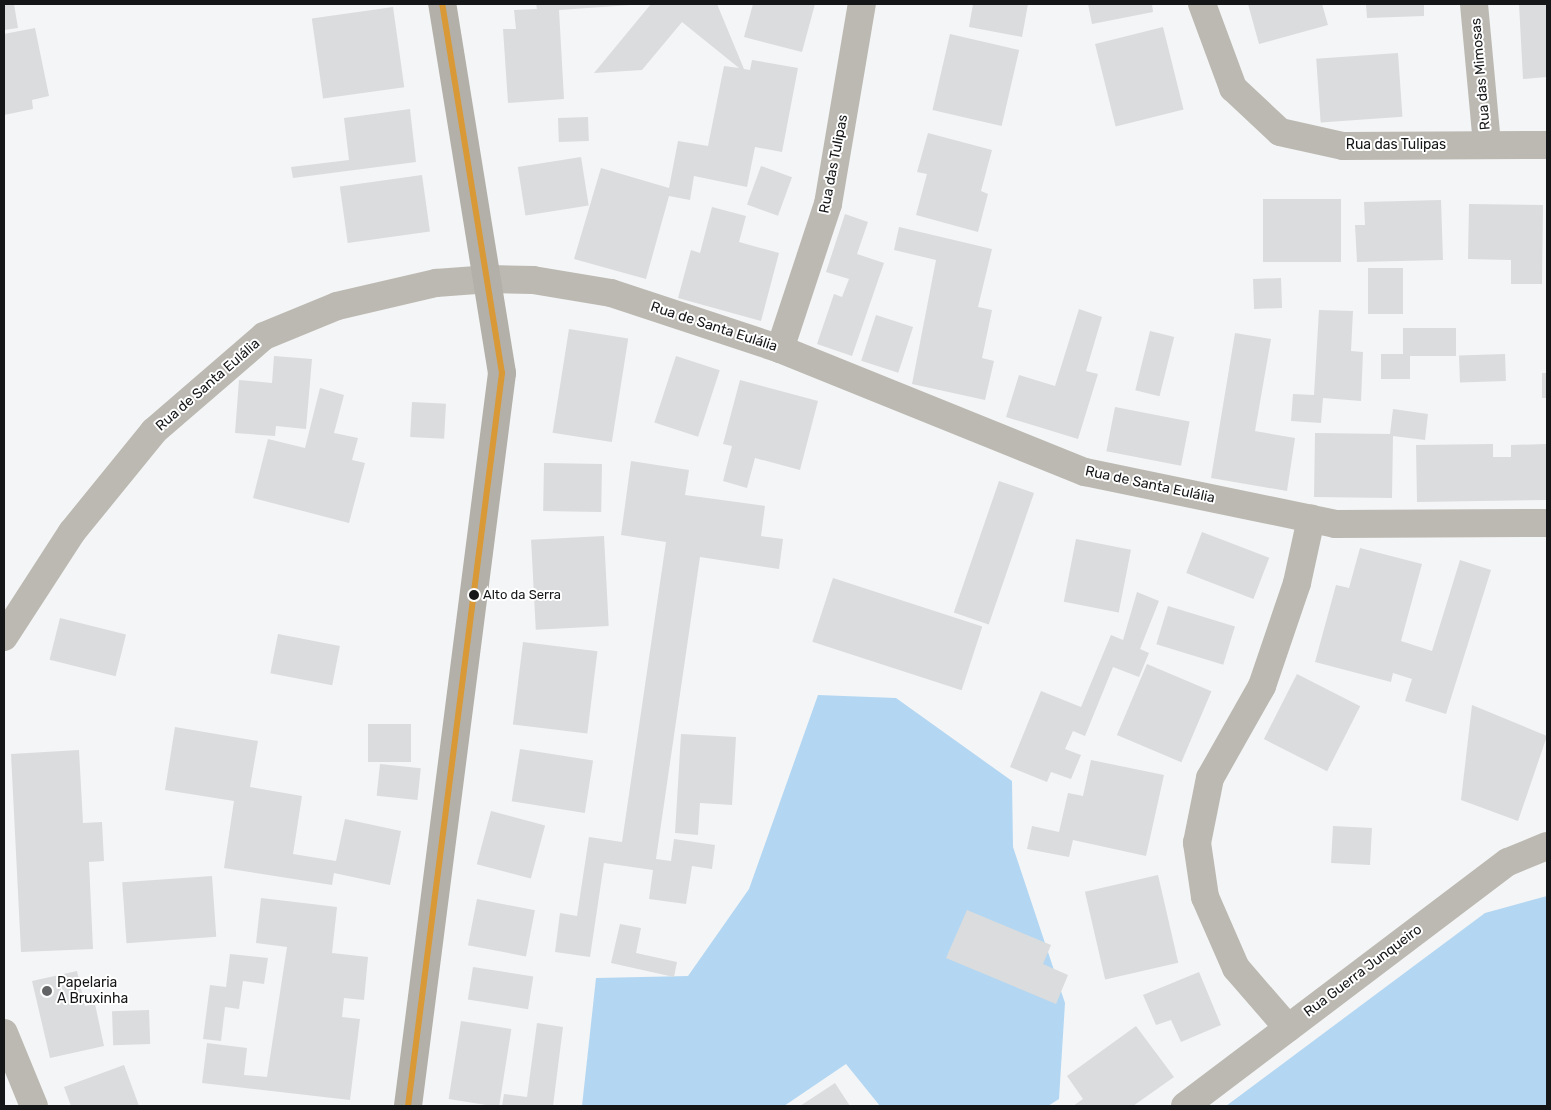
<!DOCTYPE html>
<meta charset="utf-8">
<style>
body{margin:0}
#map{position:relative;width:1551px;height:1110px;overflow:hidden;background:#f4f5f6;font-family:Rubik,sans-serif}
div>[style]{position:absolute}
.forest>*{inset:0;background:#b3d7f2}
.building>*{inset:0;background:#dbdcdd;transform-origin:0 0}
.minor>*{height:28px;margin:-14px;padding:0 14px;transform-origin:14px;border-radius:14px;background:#bcb9b2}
.tertiary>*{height:28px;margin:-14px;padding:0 14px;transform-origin:14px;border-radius:14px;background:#bcb9b2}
.primary>*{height:28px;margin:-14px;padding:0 14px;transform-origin:14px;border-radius:14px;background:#b3b0a9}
.bus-1>*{height:6px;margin:-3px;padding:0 3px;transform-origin:3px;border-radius:3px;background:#d89936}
.dots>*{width:14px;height:14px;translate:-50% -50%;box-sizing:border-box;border:2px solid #fff;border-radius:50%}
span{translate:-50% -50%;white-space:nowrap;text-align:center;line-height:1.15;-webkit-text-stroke:4px #fff;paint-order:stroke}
.bus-label{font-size:13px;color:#151617}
.left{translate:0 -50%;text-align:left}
.street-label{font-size:14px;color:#151617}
.poi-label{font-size:14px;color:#151617}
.frame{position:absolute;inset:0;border:5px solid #151617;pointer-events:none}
</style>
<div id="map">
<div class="forest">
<div style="clip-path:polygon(818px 695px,896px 698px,1012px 781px,1013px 847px,1065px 1003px,1059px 1099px,1048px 1106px,880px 1106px,846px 1064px,784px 1106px,582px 1106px,596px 978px,688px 976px,749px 889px)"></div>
<div style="clip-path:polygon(1547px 896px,1547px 1106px,1226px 1106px,1485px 913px)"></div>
</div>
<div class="building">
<div style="clip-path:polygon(4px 4px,14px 4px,18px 28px,4px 30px)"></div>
<div style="clip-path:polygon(536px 4px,631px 5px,559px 10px,564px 99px,508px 103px,503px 29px,516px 29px,514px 10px,537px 9px)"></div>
<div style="clip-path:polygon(651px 4px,717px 4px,744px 69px,750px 70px,752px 60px,798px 68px,782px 152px,755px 147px,747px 187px,694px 176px,690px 200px,669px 196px,646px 279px,574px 259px,601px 168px,669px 188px,678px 141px,708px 146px,724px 66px,739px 68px,682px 22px,642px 70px,594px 73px)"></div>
<div style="clip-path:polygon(753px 4px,815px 4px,802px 52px,744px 37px)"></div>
<div style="clip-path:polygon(973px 4px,1028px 4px,1022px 37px,969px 27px)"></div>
<div style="clip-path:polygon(1088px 4px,1152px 4px,1153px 12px,1092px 24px)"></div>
<div style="clip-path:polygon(1248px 4px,1322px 4px,1328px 25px,1259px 44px)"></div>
<div style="clip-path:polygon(1366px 4px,1424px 4px,1424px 16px,1367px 18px)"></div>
<div style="clip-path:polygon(1519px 4px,1547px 4px,1547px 77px,1523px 79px)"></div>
<div style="left:393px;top:7px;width:81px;height:82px;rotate:82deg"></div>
<div style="left:1163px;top:27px;width:85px;height:70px;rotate:76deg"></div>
<div style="clip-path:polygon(35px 28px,49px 96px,32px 100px,33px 109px,4px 115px,4px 34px)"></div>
<div style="left:950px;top:34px;width:71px;height:78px;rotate:13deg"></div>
<div style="left:1398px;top:53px;width:64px;height:82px;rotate:86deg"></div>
<div style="clip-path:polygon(410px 109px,416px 162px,293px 178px,291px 167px,349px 160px,344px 118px)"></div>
<div style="left:588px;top:117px;width:24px;height:30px;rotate:88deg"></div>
<div style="clip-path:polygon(928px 133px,992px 150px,981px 191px,988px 194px,978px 232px,916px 215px,927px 174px,917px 172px)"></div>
<div style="left:581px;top:157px;width:49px;height:64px;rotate:81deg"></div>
<div style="left:761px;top:166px;width:33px;height:41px;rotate:20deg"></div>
<div style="left:422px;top:175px;width:57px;height:83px;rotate:82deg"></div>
<div style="left:1263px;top:199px;width:78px;height:63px"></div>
<div style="clip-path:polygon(1441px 200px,1443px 260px,1357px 262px,1355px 225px,1365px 225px,1364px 202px)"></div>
<div style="clip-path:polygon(1469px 204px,1543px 205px,1542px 284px,1511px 284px,1511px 260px,1468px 259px)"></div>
<div style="clip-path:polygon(712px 207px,746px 216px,739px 242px,779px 253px,761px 321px,678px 298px,691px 250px,700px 253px)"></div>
<div style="clip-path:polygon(845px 214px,868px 222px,857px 254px,884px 263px,852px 356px,817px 344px,834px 294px,842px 297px,849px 279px,826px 272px)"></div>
<div style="clip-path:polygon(899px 227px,992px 249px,978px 307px,992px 310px,982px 358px,994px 361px,985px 400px,912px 384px,936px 260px,894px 250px)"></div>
<div style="left:1368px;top:268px;width:35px;height:46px"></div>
<div style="left:1281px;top:278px;width:30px;height:28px;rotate:88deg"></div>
<div style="clip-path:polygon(1079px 309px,1102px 317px,1086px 371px,1098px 374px,1078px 439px,1006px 417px,1019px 375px,1055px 386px)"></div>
<div style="clip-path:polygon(1319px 310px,1353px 311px,1351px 351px,1363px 352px,1361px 401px,1323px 398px,1321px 423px,1291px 421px,1293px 394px,1314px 395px)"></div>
<div style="left:876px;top:315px;width:39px;height:48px;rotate:18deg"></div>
<div style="clip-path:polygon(1403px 328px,1456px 328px,1456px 356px,1410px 356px,1410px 379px,1381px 379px,1381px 354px,1403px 354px)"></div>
<div style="left:569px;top:329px;width:60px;height:105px;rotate:9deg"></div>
<div style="left:1150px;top:331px;width:25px;height:61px;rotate:14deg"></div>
<div style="clip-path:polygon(1235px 333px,1271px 339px,1255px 431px,1295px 438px,1287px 491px,1211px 478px)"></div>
<div style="left:1505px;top:354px;width:27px;height:46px;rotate:88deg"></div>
<div style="clip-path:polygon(274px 356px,312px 359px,306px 429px,276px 426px,275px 436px,235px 433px,239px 380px,272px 383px)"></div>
<div style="left:676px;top:356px;width:46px;height:70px;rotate:18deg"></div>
<div style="left:1542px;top:373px;width:5px;height:25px"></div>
<div style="clip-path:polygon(740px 380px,818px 401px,800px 470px,755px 458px,747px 488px,723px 481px,732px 446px,723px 444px)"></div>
<div style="clip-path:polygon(320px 388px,344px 395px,334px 433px,358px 438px,352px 460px,365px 463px,349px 523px,253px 498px,268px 439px,305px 448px)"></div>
<div style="left:412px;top:402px;width:34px;height:35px;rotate:3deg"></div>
<div style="left:1115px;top:407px;width:76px;height:45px;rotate:11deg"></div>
<div style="clip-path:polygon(1393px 409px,1428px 414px,1425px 440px,1393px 436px,1392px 498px,1314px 497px,1315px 433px,1390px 434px)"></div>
<div style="clip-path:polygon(1493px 444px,1493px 457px,1511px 457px,1511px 445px,1546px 444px,1546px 500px,1417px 502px,1416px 445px)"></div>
<div style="clip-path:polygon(631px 461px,689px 470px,685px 495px,765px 506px,761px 536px,783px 539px,779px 569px,700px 557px,656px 859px,671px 861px,674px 839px,715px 845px,712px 869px,692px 866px,686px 904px,649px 899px,653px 870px,604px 863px,590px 957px,555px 952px,560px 913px,577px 916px,589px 837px,622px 842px,666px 542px,621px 535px)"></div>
<div style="left:544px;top:463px;width:58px;height:48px;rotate:1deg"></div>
<div style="left:999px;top:481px;width:37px;height:139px;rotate:19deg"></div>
<div style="left:1202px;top:532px;width:72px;height:44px;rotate:21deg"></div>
<div style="left:604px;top:536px;width:90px;height:73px;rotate:87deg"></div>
<div style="left:1076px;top:539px;width:56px;height:64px;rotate:11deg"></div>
<div style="clip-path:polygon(1360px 548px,1422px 564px,1401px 641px,1432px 651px,1460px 560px,1491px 570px,1446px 714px,1405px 701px,1412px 679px,1393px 673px,1391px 682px,1315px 662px,1336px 585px,1349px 588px)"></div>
<div style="left:833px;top:578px;width:157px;height:67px;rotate:18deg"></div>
<div style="clip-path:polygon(1137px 592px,1159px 601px,1140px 649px,1149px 653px,1139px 677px,1113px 667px,1085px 736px,1073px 731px,1065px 749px,1081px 755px,1071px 779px,1051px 772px,1047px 782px,1010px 767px,1041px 691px,1081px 707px,1111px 635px,1123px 640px)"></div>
<div style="left:1168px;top:606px;width:70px;height:40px;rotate:17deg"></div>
<div style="left:60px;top:618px;width:68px;height:43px;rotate:14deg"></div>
<div style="left:278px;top:634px;width:63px;height:40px;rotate:11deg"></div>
<div style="left:523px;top:642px;width:75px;height:83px;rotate:7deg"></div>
<div style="left:1147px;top:664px;width:70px;height:77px;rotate:23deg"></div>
<div style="left:1297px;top:674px;width:71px;height:73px;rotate:27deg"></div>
<div style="clip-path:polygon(1472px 705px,1547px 736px,1518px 821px,1461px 800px)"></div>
<div style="left:368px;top:724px;width:43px;height:38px"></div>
<div style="clip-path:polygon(175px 727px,258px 741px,250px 787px,302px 796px,293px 854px,336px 861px,345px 819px,401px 831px,390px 885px,334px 873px,332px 885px,224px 868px,234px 801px,165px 790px)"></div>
<div style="clip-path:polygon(681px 734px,736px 737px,732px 805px,700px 803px,698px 835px,675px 833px)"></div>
<div style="left:520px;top:749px;width:74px;height:53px;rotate:9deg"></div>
<div style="clip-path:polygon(79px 750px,83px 823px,102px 822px,104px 861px,89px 862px,93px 949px,21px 952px,11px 754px)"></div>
<div style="clip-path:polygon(1091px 760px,1164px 775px,1146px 856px,1073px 840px,1069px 857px,1027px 849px,1032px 826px,1059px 832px,1068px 793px,1083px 796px)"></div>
<div style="left:380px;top:764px;width:41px;height:32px;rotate:6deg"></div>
<div style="left:491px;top:811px;width:56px;height:55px;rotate:15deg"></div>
<div style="left:1333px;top:826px;width:39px;height:37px;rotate:3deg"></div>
<div style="left:1158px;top:875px;width:90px;height:75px;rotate:77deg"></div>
<div style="left:212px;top:876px;width:61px;height:90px;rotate:86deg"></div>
<div style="clip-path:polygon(261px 898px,337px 907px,332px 953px,368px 957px,364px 1000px,344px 998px,342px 1017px,360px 1019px,350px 1100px,202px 1083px,207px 1043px,247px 1048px,244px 1075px,267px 1077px,287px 947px,256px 943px)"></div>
<div style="left:477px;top:899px;width:59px;height:47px;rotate:11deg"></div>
<div style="clip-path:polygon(967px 910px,1051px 945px,1043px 964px,1068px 975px,1056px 1004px,946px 958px)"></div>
<div style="clip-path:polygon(620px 924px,641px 928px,636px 953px,677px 962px,674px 977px,611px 963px)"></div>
<div style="clip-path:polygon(230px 954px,268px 958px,264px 984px,243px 981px,239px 1009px,225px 1007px,221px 1041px,203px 1039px,210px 985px,226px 987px)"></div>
<div style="left:473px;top:967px;width:61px;height:33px;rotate:9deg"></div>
<div style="clip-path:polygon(77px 971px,85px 1006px,95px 1004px,104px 1046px,50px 1058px,32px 981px)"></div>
<div style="clip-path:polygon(1199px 972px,1221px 1025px,1181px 1042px,1171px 1020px,1156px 1025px,1143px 995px)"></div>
<div style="left:149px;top:1010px;width:34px;height:37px;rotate:88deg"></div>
<div style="left:461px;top:1021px;width:51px;height:79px;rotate:9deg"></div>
<div style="clip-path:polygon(537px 1023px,563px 1027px,553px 1106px,502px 1106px,504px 1094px,527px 1097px)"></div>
<div style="clip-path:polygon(1136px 1026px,1174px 1077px,1133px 1106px,1073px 1106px,1083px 1099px,1067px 1076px)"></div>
<div style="clip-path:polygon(124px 1065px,139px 1106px,71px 1106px,64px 1087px)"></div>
<div style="clip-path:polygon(835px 1083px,850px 1106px,800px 1106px)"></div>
</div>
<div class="minor">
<div style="left:1202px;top:4px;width:90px;rotate:69.7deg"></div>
<div style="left:1233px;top:88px;width:64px;rotate:43.1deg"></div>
<div style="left:1280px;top:132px;width:65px;rotate:12.5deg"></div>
<div style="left:1343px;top:146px;width:204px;rotate:-0.3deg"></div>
<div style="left:1474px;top:4px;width:141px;rotate:84.7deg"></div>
<div style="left:780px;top:349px;width:153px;rotate:-71.7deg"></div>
<div style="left:828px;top:204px;width:203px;rotate:-80.4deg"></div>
<div style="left:4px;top:637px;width:125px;rotate:-57.1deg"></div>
<div style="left:72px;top:532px;width:130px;rotate:-50.9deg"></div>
<div style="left:154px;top:431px;width:145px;rotate:-40.8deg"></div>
<div style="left:264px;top:336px;width:79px;rotate:-22.3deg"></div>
<div style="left:337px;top:306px;width:102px;rotate:-13.1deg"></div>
<div style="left:436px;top:283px;width:54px;rotate:-4.2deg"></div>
<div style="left:490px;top:279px;width:43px;rotate:1.3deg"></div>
<div style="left:533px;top:280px;width:79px;rotate:9.5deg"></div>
<div style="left:611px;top:293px;width:178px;rotate:18.3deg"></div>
<div style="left:780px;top:349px;width:329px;rotate:22deg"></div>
<div style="left:1085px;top:472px;width:255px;rotate:11.7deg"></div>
<div style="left:1335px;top:524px;width:212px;rotate:-0.3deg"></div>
<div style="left:1288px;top:1028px;width:79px;rotate:-130.9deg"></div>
<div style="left:1236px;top:968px;width:77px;rotate:-113.6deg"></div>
<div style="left:1205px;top:897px;width:55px;rotate:-98.4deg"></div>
<div style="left:1197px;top:843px;width:66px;rotate:-78.7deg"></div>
<div style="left:1210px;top:778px;width:106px;rotate:-60.5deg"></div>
<div style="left:1262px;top:686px;width:109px;rotate:-71.2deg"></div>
<div style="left:1297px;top:583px;width:66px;rotate:-77.7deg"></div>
</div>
<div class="tertiary">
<div style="left:4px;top:1033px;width:79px;rotate:67.7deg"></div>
<div style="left:1185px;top:1106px;width:405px;rotate:-37.1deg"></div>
<div style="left:1508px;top:862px;width:42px;rotate:-22.3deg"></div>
</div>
<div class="primary">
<div style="left:408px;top:1106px;width:739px;rotate:-82.69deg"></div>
<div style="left:502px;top:373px;width:374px;rotate:-99.2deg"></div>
</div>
<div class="bus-1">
<div style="left:408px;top:1106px;width:739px;rotate:-82.69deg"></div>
<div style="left:502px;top:373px;width:374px;rotate:-99.2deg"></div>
</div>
<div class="dots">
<div style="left:474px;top:595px;background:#151617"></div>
<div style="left:47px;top:991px;background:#636465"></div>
</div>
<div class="bus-label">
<span class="left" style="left:483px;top:595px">Alto da Serra</span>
</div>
<div class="street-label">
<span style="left:1481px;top:74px;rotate:-95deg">Rua das Mimosas</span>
<span style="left:1396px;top:145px">Rua das Tulipas</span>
<span style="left:834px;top:164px;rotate:-79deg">Rua das Tulipas</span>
<span style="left:714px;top:327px;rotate:18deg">Rua de Santa Eulália</span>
<span style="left:208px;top:385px;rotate:-41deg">Rua de Santa Eulália</span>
<span style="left:1150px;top:485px;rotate:12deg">Rua de Santa Eulália</span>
<span style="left:1363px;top:971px;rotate:-37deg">Rua Guerra Junqueiro</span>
</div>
<div class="poi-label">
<span class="left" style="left:57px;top:991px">Papelaria<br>A Bruxinha</span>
</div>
<div class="frame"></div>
</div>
